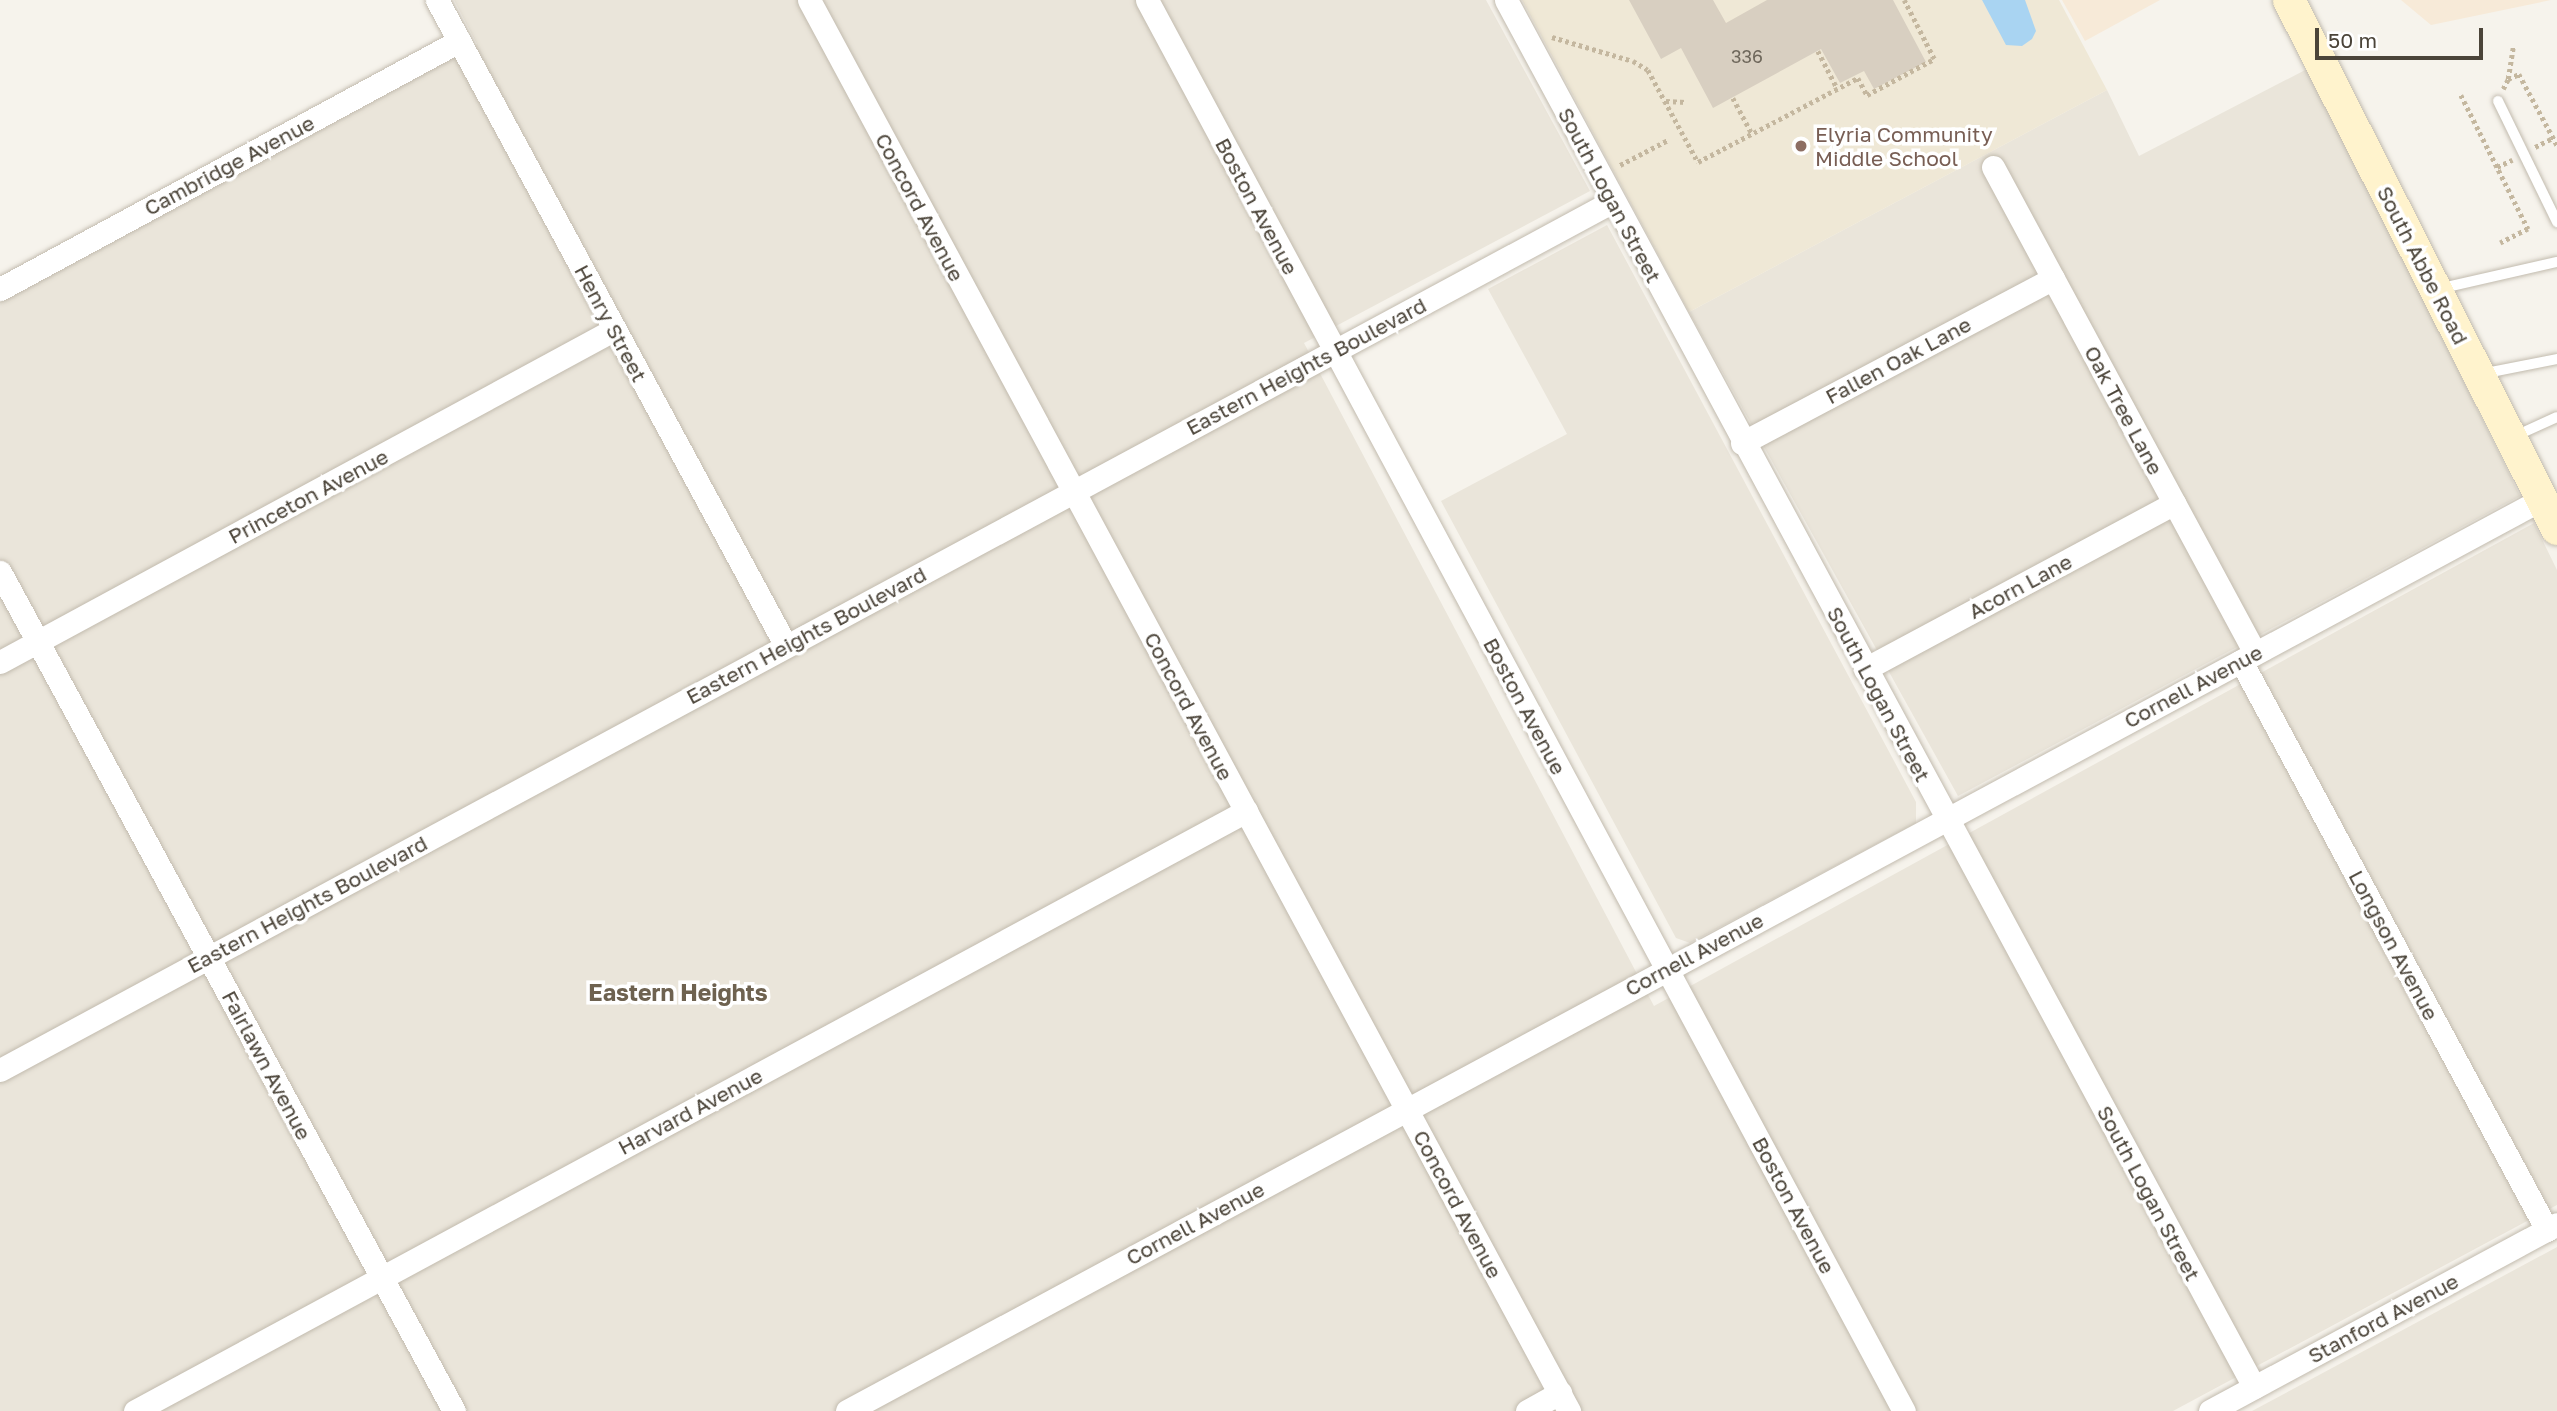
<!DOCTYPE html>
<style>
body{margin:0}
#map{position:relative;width:2557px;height:1411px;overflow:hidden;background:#f6f3ec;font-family:"Golos Text",sans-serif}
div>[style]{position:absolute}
.residential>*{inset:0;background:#eae5da}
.commercial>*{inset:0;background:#f7ead8}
.education>*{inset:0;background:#efe8d6}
.water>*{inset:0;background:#a9d4f2}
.building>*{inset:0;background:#d8cfc1}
.path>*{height:4.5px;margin-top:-2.25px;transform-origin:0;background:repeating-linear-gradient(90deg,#c4b79f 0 3.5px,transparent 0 7px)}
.roads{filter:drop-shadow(0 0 2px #c2bbae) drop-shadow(0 0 2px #c2bbae)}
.lane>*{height:10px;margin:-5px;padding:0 5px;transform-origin:5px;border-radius:5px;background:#fff}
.street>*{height:23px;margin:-11.5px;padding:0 11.5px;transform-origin:11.5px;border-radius:11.5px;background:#fff}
.secondary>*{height:32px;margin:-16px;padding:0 16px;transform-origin:16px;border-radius:16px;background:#fff3cd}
.dots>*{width:19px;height:19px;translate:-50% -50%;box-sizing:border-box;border:4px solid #fff;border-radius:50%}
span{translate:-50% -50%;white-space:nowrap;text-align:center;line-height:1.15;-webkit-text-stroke:7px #fff;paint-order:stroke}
.number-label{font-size:18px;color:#6e675b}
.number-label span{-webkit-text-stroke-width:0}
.education-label{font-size:21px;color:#785e54}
.left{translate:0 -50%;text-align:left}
.street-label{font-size:21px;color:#4b4439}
.neighbourhood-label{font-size:23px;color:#6e6250;font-weight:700}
.scale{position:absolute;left:2315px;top:28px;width:168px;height:32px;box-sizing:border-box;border:4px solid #4b4439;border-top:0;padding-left:9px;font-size:21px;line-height:24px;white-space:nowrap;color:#4b4439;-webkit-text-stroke:5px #fff;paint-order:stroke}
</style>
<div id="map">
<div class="residential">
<div style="clip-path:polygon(454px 0,1486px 0,1590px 191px,1304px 343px,1654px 1006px,2534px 523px,2557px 570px,2557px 1205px,2173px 1411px,0 1411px,0 302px,477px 44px)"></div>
<div style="clip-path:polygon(2309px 68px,2520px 496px,1958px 796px,1689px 312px,2107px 90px,2139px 156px)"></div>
<div style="clip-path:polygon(1607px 225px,1916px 802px,1916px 823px,1690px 943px,1676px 938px,1441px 501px,1567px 434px,1488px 289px)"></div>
<div style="clip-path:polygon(2557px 1247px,2557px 1411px,2252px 1411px)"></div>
</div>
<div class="commercial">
<div style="clip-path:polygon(2062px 0,2160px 0,2085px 41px)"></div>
<div style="clip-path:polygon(2401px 0,2551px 0,2431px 25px)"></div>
</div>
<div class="education">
<div style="clip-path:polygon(1522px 0,2059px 0,2107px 90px,1689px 312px)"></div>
</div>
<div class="water">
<div style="clip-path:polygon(1982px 0,2025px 0,2036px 31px,2032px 39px,2022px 46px,2006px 45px)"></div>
</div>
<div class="building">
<div style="clip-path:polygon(1629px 0,1713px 0,1726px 23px,1767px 0,1893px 0,1926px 62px,1874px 89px,1864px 71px,1840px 83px,1821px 49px,1713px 108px,1681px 48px,1661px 59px)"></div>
</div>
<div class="path">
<div style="left:1552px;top:37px;width:84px;rotate:16.5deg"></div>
<div style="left:1633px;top:61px;width:17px;rotate:31deg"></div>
<div style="left:1648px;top:70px;width:105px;rotate:61.5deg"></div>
<div style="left:1698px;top:162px;width:181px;rotate:-27.7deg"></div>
<div style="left:1858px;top:78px;width:19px;rotate:62deg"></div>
<div style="left:1867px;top:95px;width:76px;rotate:-28.2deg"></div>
<div style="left:1934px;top:59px;width:66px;rotate:-117deg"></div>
<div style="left:1818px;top:51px;width:42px;rotate:62.8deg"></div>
<div style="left:2508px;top:79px;width:33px;rotate:-81deg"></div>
<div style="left:2503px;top:89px;width:11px;rotate:-63deg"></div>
<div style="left:2508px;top:79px;width:12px;rotate:-24deg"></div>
<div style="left:2519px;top:74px;width:81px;rotate:61.8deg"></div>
<div style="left:2461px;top:95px;width:150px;rotate:63.4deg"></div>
<div style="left:2528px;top:229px;width:31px;rotate:153deg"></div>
<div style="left:1733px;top:98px;width:40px;rotate:62deg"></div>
<div style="left:1666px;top:101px;width:20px;rotate:3deg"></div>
<div style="left:2535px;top:147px;width:20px;rotate:-27deg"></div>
<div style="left:1620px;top:165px;width:54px;rotate:-27.5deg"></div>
<div style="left:2497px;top:167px;width:17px;rotate:-25deg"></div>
</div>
<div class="roads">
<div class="lane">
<div style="left:2498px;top:101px;width:135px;rotate:64deg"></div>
<div style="left:2438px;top:289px;width:122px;rotate:-12.8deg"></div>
<div style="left:2481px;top:374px;width:77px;rotate:-11.2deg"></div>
<div style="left:2513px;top:437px;width:48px;rotate:-24.4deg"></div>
</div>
<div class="street">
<div style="left:437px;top:0;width:734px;rotate:61.62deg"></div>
<div style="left:809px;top:0;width:1603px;rotate:61.69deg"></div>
<div style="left:1147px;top:0;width:1601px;rotate:61.79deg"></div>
<div style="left:1506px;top:0;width:1576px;rotate:61.66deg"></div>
<div style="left:1993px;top:167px;width:552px;rotate:61.67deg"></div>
<div style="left:0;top:289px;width:522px;rotate:-28.38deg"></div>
<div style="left:1742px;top:443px;width:352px;rotate:-27.9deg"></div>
<div style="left:0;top:572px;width:954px;rotate:61.58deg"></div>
<div style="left:2241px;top:661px;width:646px;rotate:61.73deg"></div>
<div style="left:0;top:662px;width:699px;rotate:-28.43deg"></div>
<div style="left:1865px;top:669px;width:351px;rotate:-28.2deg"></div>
<div style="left:0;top:1070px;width:1832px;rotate:-28.31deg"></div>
<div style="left:135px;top:1411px;width:1263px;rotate:-28.37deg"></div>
<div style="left:847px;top:1411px;width:1925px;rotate:-28.28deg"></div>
<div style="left:1527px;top:1411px;width:38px;rotate:-29deg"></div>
<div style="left:2210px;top:1411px;width:394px;rotate:-28.3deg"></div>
</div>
<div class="secondary">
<div style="left:2289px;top:0;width:593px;rotate:63.13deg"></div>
</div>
</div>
<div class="dots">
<div style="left:1801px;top:146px;background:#8d6e63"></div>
</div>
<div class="number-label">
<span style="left:1747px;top:56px">336</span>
</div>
<div class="education-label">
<span class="left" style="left:1815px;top:146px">Elyria Community<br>Middle School</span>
</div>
<div class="street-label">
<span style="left:229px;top:165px;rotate:-28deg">Cambridge Avenue</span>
<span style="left:1610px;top:195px;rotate:62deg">South Logan Street</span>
<span style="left:1257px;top:206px;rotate:62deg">Boston Avenue</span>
<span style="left:920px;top:207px;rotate:62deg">Concord Avenue</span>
<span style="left:2423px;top:265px;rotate:63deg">South Abbe Road</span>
<span style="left:611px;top:323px;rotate:62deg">Henry Street</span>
<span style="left:1898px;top:360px;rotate:-28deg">Fallen Oak Lane</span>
<span style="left:1306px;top:366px;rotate:-28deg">Eastern Heights Boulevard</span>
<span style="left:2124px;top:410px;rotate:62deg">Oak Tree Lane</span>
<span style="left:308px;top:496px;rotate:-28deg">Princeton Avenue</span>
<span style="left:2020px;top:586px;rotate:-28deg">Acorn Lane</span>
<span style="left:806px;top:635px;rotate:-28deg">Eastern Heights Boulevard</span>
<span style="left:2193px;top:686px;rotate:-28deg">Cornell Avenue</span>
<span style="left:1879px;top:694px;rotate:62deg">South Logan Street</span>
<span style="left:1189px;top:706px;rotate:62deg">Concord Avenue</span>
<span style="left:1525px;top:706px;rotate:62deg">Boston Avenue</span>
<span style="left:307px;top:904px;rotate:-28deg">Eastern Heights Boulevard</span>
<span style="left:2394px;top:945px;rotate:62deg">Longson Avenue</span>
<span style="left:1694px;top:954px;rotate:-28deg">Cornell Avenue</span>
<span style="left:267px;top:1065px;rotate:62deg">Fairlawn Avenue</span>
<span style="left:690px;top:1111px;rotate:-28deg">Harvard Avenue</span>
<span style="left:2149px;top:1193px;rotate:62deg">South Logan Street</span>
<span style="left:1458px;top:1204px;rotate:62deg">Concord Avenue</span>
<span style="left:1794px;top:1205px;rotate:62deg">Boston Avenue</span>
<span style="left:1195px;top:1223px;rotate:-28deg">Cornell Avenue</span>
<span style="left:2383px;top:1318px;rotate:-28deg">Stanford Avenue</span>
</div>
<div class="neighbourhood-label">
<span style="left:678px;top:992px">Eastern Heights</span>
</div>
<div class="scale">50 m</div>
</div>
